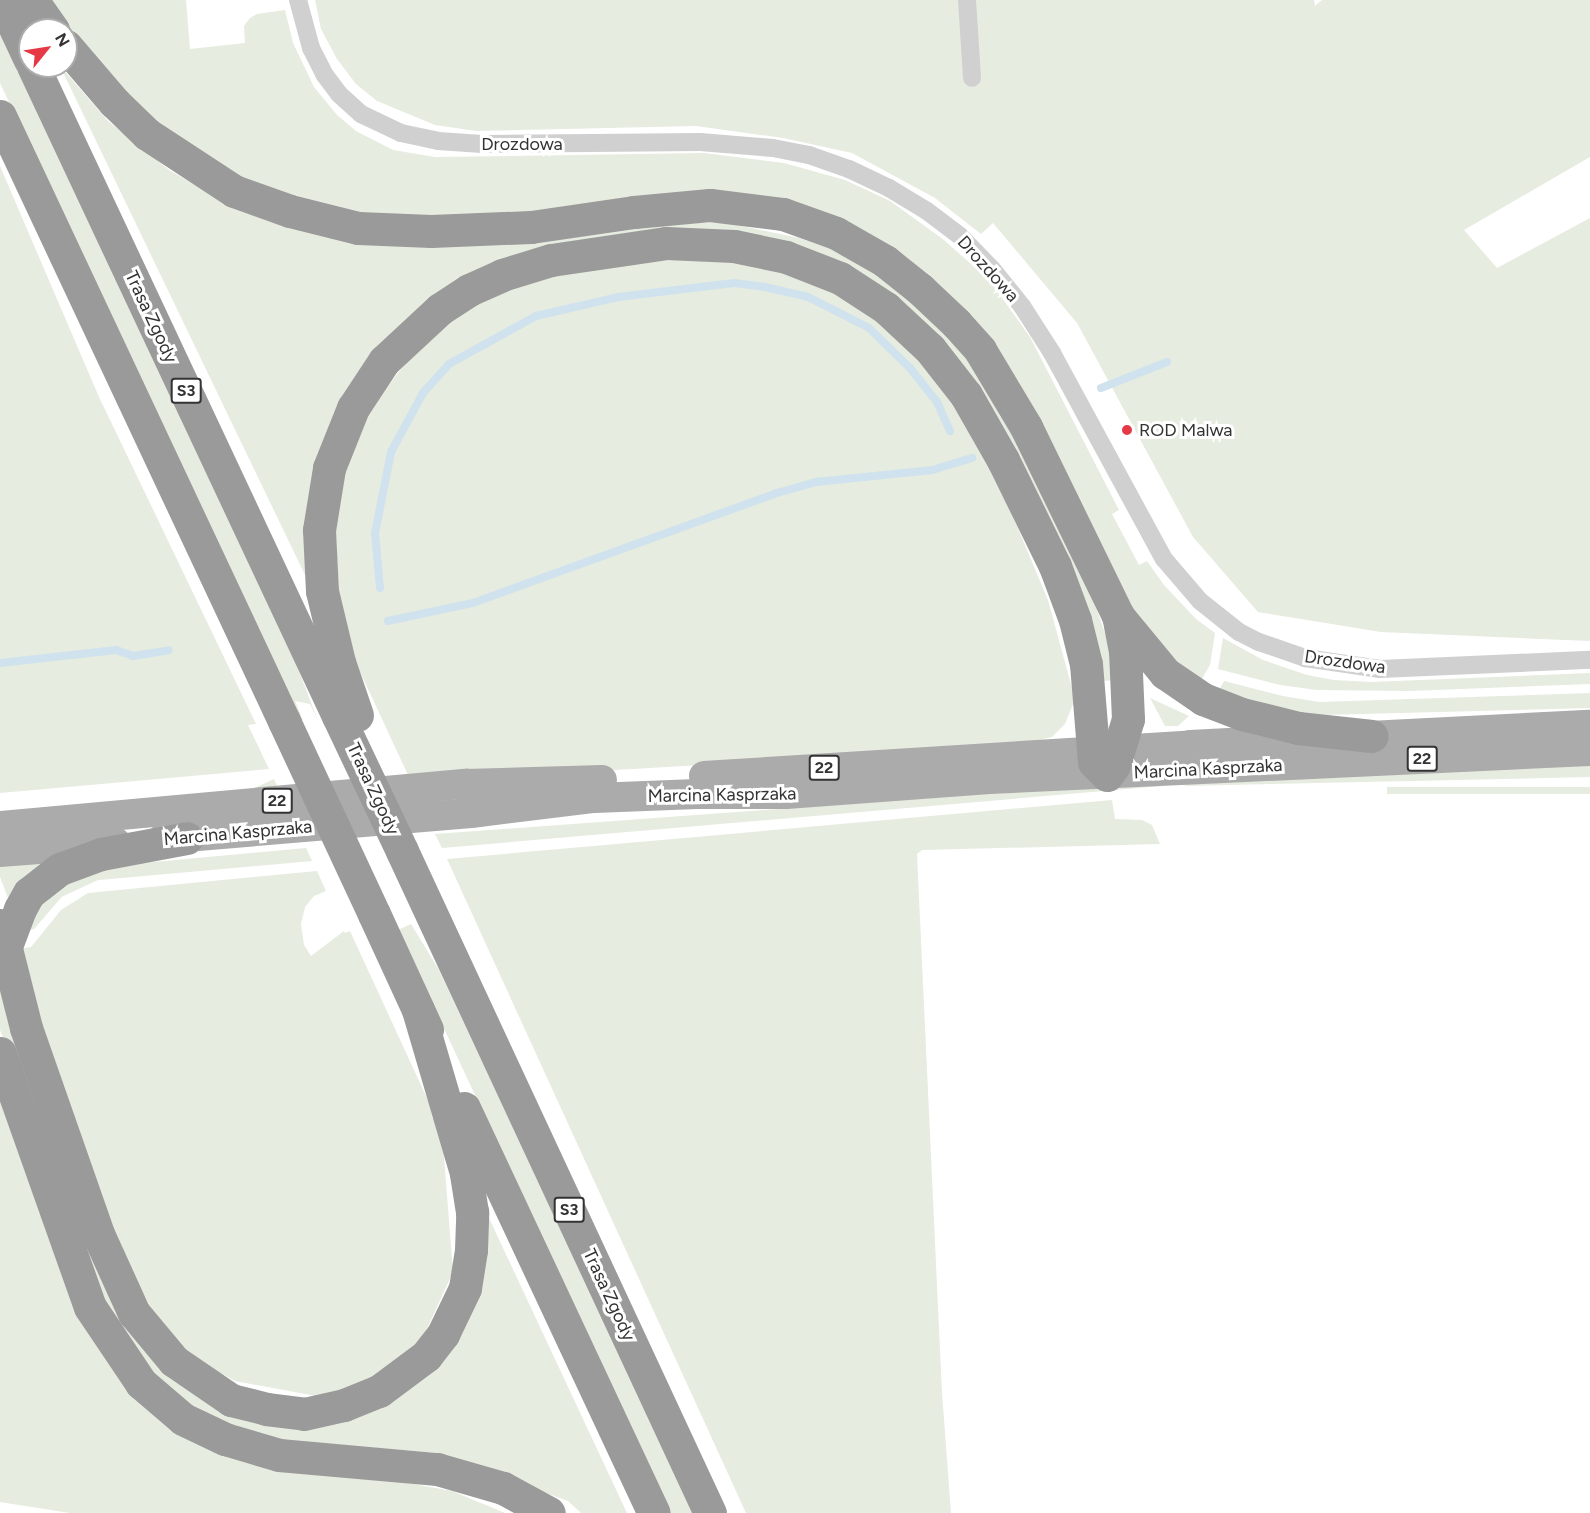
<!DOCTYPE html>
<style>
body{margin:0}
#map{position:relative;width:1590px;height:1513px;overflow:hidden;background:#fff;font-family:Figtree,sans-serif}
div>[style]{position:absolute}
.green>*{inset:0;background:#e6ecdf;transform-origin:0 0}
.stream>*{height:8px;margin:-4px;padding:0 4px;transform-origin:4px;border-radius:4px;background:#cfe2ee}
.street>*{height:18px;margin:-9px;padding:0 9px;transform-origin:9px;border-radius:9px;background:#d0d0d0}
.primary>*{height:30px;margin:-15px;padding:0 15px;transform-origin:15px;border-radius:15px;background:#ababab}
.highway>*{height:33px;margin:-16.5px;padding:0 16.5px;transform-origin:16.5px;border-radius:16.5px;background:#9a9a9a}
.highway-bridge>*{height:33px;margin:-16.5px;padding:0 16.5px;transform-origin:16.5px;border-radius:16.5px;background:#9a9a9a}
.dots>*{width:16px;height:16px;translate:-50% -50%;box-sizing:border-box;border:3px solid #fff;border-radius:50%}
span{translate:-50% -50%;white-space:nowrap;text-align:center;line-height:1.15;-webkit-text-stroke:6px #fff;paint-order:stroke}
.shield-label span{padding:2px 4px;background:#fff;border:2px solid;border-radius:4px;-webkit-text-stroke-width:0}
.shield-label{font-size:16px;color:#333;font-weight:700}
.street-label{font-size:18px;color:#333}
.poi-label{font-size:18px;color:#333}
.left{translate:0 -50%;text-align:left}
.north{position:absolute;left:18px;top:18px;width:60px;height:60px;box-sizing:border-box;background:#fff;border:2px solid #adadad;border-radius:50%;rotate:60deg;font-size:16px;font-weight:700;line-height:24px;text-align:center;color:#333}
.north::after{content:'';display:block;margin:auto;width:21px;height:27px;background:#e63946;clip-path:polygon(50% 0,100% 100%,50% 72%,0 100%)}
</style>
<div id="map">
<div class="green">
<div style="clip-path:polygon(48px 0,186px 0,190px 49px,245px 43px,244px 26px,250px 18px,257px 14px,285px 10px,293px 43px,314px 87px,337px 115px,356px 131px,393px 150px,435px 157px,704px 153px,784px 163px,845px 180px,890px 201px,944px 240px,990px 281px,1030px 337px,1119px 510px,1112px 514px,1139px 565px,1147px 561px,1164px 585px,1196px 619px,1215px 633px,1210px 665px,1200px 682px,1173px 663px,1131px 610px,1041px 430px,842px 221px,461px 220px,337px 211px,237px 176px,155px 122px,109px 81px)"></div>
<div style="clip-path:polygon(315px 0,1314px 0,1315px 6px,1322px 0,1590px 0,1590px 157px,1464px 230px,1497px 268px,1590px 218px,1590px 641px,1381px 632px,1258px 612px,1193px 537px,1077px 323px,993px 223px,981px 234px,935px 198px,852px 153px,783px 138px,696px 126px,476px 131px,435px 125px,377px 101px,356px 84px,337px 59px,321px 29px)"></div>
<div style="clip-path:polygon(0 29px,292px 653px,317px 718px,310px 704px,295px 701px,303px 720px,299px 720px,0 83px)"></div>
<div style="clip-path:polygon(60px 66px,108px 121px,169px 170px,236px 209px,655px 225px,723px 222px,799px 238px,855px 257px,917px 302px,977px 368px,1023px 446px,1087px 581px,1107px 639px,1115px 680px,1103px 681px,907px 311px,653px 234px,393px 333px,305px 575px)"></div>
<div style="clip-path:polygon(0 166px,99px 397px,256px 724px,248px 725px,269px 769px,0 793px)"></div>
<div style="clip-path:polygon(687px 258px,743px 259px,814px 277px,873px 311px,939px 380px,997px 478px,1048px 600px,1075px 699px,1065px 724px,1052px 737px,1012px 747px,511px 776px,408px 775px,349px 648px,339px 592px,335px 518px,345px 464px,374px 404px,415px 351px,470px 303px,527px 281px,610px 267px)"></div>
<div style="clip-path:polygon(1223px 638px,1263px 660px,1307px 675px,1334px 680px,1371px 682px,1590px 673px,1590px 684px,1409px 691px,1317px 690px,1280px 685px,1218px 669px)"></div>
<div style="clip-path:polygon(1224px 681px,1283px 696px,1319px 702px,1590px 693px,1590px 708px,1322px 715px,1298px 713px,1219px 690px)"></div>
<div style="clip-path:polygon(1150px 698px,1189px 716px,1178px 726px,1165px 726px)"></div>
<div style="clip-path:polygon(1590px 764px,1590px 777px,1185px 786px,1184px 780px)"></div>
<div style="left:274px;top:779px;width:17px;height:275px;rotate:65deg"></div>
<div style="clip-path:polygon(1162px 781px,1162px 786px,442px 848px,435px 834px)"></div>
<div style="left:1590px;top:787px;width:7px;height:203px;rotate:90deg"></div>
<div style="clip-path:polygon(1112px 800px,1115px 819px,1142px 820px,1152px 825px,1160px 844px,922px 850px,917px 854px,942px 1393px,951px 1513px,746px 1513px,447px 859px)"></div>
<div style="clip-path:polygon(306px 848px,312px 861px,88px 881px,66px 892px,34px 929px,22px 932px,31px 911px,89px 868px)"></div>
<div style="clip-path:polygon(44px 861px,8px 898px,0 877px,0 862px)"></div>
<div style="clip-path:polygon(317px 871px,326px 891px,314px 896px,305px 907px,301px 924px,304px 945px,311px 956px,344px 931px,345px 933px,350px 931px,431px 1107px,432px 1117px,435px 1120px,443px 1145px,453px 1272px,420px 1344px,368px 1385px,316px 1396px,235px 1381px,191px 1357px,152px 1310px,112px 1235px,20px 963px,20px 949px,31px 947px,61px 910px,88px 893px)"></div>
<div style="clip-path:polygon(411px 924px,439px 970px,694px 1513px,670px 1513px,398px 930px)"></div>
<div style="clip-path:polygon(0 976px,142px 1345px,323px 1425px,362px 1416px,399px 1397px,484px 1222px,489px 1218px,627px 1513px,581px 1513px,568px 1501px,438px 1453px,283px 1440px,236px 1427px,188px 1403px,159px 1378px,132px 1349px,85px 1264px,0 1030px)"></div>
<div style="clip-path:polygon(0 1083px,25px 1158px,174px 1426px,347px 1472px,452px 1491px,505px 1513px,70px 1513px,0 1502px)"></div>
</div>
<div class="stream">
<div style="left:1101px;top:388px;width:71px;rotate:-21.5deg"></div>
<div style="left:380px;top:588px;width:55px;rotate:-95.2deg"></div>
<div style="left:375px;top:533px;width:83px;rotate:-78.8deg"></div>
<div style="left:391px;top:452px;width:67px;rotate:-61.5deg"></div>
<div style="left:423px;top:393px;width:39px;rotate:-48deg"></div>
<div style="left:449px;top:364px;width:99px;rotate:-28.9deg"></div>
<div style="left:536px;top:316px;width:84px;rotate:-13deg"></div>
<div style="left:618px;top:297px;width:117px;rotate:-6.9deg"></div>
<div style="left:734px;top:283px;width:31px;rotate:7deg"></div>
<div style="left:765px;top:287px;width:44px;rotate:13.1deg"></div>
<div style="left:808px;top:297px;width:68px;rotate:26.9deg"></div>
<div style="left:869px;top:328px;width:57px;rotate:44.3deg"></div>
<div style="left:910px;top:368px;width:43px;rotate:51.5deg"></div>
<div style="left:937px;top:402px;width:32px;rotate:66deg"></div>
<div style="left:388px;top:621px;width:87px;rotate:-12deg"></div>
<div style="left:473px;top:603px;width:323px;rotate:-19.9deg"></div>
<div style="left:777px;top:493px;width:41px;rotate:-15.8deg"></div>
<div style="left:816px;top:482px;width:117px;rotate:-5.9deg"></div>
<div style="left:932px;top:470px;width:42px;rotate:-16.7deg"></div>
<div style="left:0;top:663px;width:117px;rotate:-6.4deg"></div>
<div style="left:116px;top:650px;width:18px;rotate:19deg"></div>
<div style="left:133px;top:656px;width:36px;rotate:-9deg"></div>
</div>
<div class="street">
<div style="left:298px;top:0;width:50px;rotate:74.8deg"></div>
<div style="left:311px;top:48px;width:29px;rotate:63deg"></div>
<div style="left:324px;top:74px;width:26px;rotate:53deg"></div>
<div style="left:340px;top:95px;width:28px;rotate:42deg"></div>
<div style="left:361px;top:114px;width:44px;rotate:25.4deg"></div>
<div style="left:401px;top:133px;width:38px;rotate:12deg"></div>
<div style="left:438px;top:141px;width:44px;rotate:3.9deg"></div>
<div style="left:482px;top:144px;width:218px;rotate:-0.5deg"></div>
<div style="left:700px;top:142px;width:73px;rotate:4.7deg"></div>
<div style="left:773px;top:148px;width:37px;rotate:11deg"></div>
<div style="left:809px;top:155px;width:42px;rotate:19.3deg"></div>
<div style="left:849px;top:169px;width:44px;rotate:25.4deg"></div>
<div style="left:889px;top:188px;width:44px;rotate:31.2deg"></div>
<div style="left:927px;top:211px;width:41px;rotate:37.1deg"></div>
<div style="left:960px;top:236px;width:46px;rotate:45.9deg"></div>
<div style="left:992px;top:269px;width:48px;rotate:51deg"></div>
<div style="left:1022px;top:306px;width:56px;rotate:57.4deg"></div>
<div style="left:1052px;top:353px;width:234px;rotate:61.5deg"></div>
<div style="left:1164px;top:559px;width:55px;rotate:49.4deg"></div>
<div style="left:1200px;top:601px;width:50px;rotate:38.5deg"></div>
<div style="left:1239px;top:632px;width:22px;rotate:27deg"></div>
<div style="left:1259px;top:642px;width:49px;rotate:19.2deg"></div>
<div style="left:1305px;top:658px;width:76px;rotate:8.3deg"></div>
<div style="left:1380px;top:669px;width:210px;rotate:-2.5deg"></div>
<div style="left:967px;top:0;width:78px;rotate:86.3deg"></div>
</div>
<div class="primary">
<div style="left:704px;top:776px;width:487px;rotate:-3.6deg"></div>
<div style="left:1190px;top:745px;width:400px;rotate:-2.9deg"></div>
<div style="left:0;top:826px;width:468px;rotate:-5.2deg"></div>
<div style="left:466px;top:784px;width:136px;rotate:-1.7deg"></div>
<div style="left:162px;top:839px;width:310px;rotate:-4.8deg"></div>
<div style="left:471px;top:813px;width:124px;rotate:-7deg"></div>
<div style="left:594px;top:798px;width:103px;rotate:-2.2deg"></div>
<div style="left:697px;top:794px;width:89px"></div>
<div style="left:786px;top:794px;width:204px;rotate:-4.2deg"></div>
<div style="left:989px;top:779px;width:602px;rotate:-2.67deg"></div>
<div style="left:0;top:852px;width:117px;rotate:-4.4deg"></div>
</div>
<div class="highway">
<div style="left:2px;top:0;width:66px;rotate:65deg"></div>
<div style="left:32px;top:0;width:37px;rotate:55deg"></div>
<div style="left:66px;top:46px;width:74px;rotate:49.4deg"></div>
<div style="left:114px;top:102px;width:46px;rotate:44.1deg"></div>
<div style="left:147px;top:134px;width:104px;rotate:33.2deg"></div>
<div style="left:234px;top:191px;width:59px;rotate:19.7deg"></div>
<div style="left:290px;top:211px;width:70px;rotate:14deg"></div>
<div style="left:358px;top:228px;width:73px;rotate:2.4deg"></div>
<div style="left:431px;top:231px;width:100px;rotate:-2.3deg"></div>
<div style="left:531px;top:227px;width:104px;rotate:-8.3deg"></div>
<div style="left:634px;top:212px;width:76px;rotate:-5.3deg"></div>
<div style="left:710px;top:205px;width:74px;rotate:7deg"></div>
<div style="left:783px;top:214px;width:56px;rotate:19.7deg"></div>
<div style="left:836px;top:233px;width:56px;rotate:29.7deg"></div>
<div style="left:885px;top:261px;width:45px;rotate:38.7deg"></div>
<div style="left:920px;top:289px;width:50px;rotate:43.4deg"></div>
<div style="left:956px;top:323px;width:36px;rotate:48deg"></div>
<div style="left:980px;top:350px;width:90px;rotate:59.1deg"></div>
<div style="left:1026px;top:427px;width:210px;rotate:64deg"></div>
<div style="left:1118px;top:616px;width:74px;rotate:50.5deg"></div>
<div style="left:1165px;top:673px;width:46px;rotate:34.4deg"></div>
<div style="left:1203px;top:699px;width:42px;rotate:21deg"></div>
<div style="left:1242px;top:714px;width:58px;rotate:14deg"></div>
<div style="left:1298px;top:728px;width:74px;rotate:6.2deg"></div>
<div style="left:33px;top:66px;width:718px;rotate:64.86deg"></div>
<div style="left:0;top:116px;width:668px;rotate:64.85deg"></div>
<div style="left:357px;top:715px;width:56px;rotate:-108.8deg"></div>
<div style="left:339px;top:662px;width:73px;rotate:-103.5deg"></div>
<div style="left:322px;top:591px;width:61px;rotate:-92.8deg"></div>
<div style="left:319px;top:530px;width:63px;rotate:-80.8deg"></div>
<div style="left:329px;top:468px;width:65px;rotate:-68.2deg"></div>
<div style="left:353px;top:408px;width:56px;rotate:-56.6deg"></div>
<div style="left:384px;top:361px;width:76px;rotate:-42.9deg"></div>
<div style="left:440px;top:309px;width:35px;rotate:-33deg"></div>
<div style="left:469px;top:290px;width:36px;rotate:-24deg"></div>
<div style="left:502px;top:275px;width:51px;rotate:-17deg"></div>
<div style="left:551px;top:260px;width:116px;rotate:-8.4deg"></div>
<div style="left:666px;top:243px;width:68px;rotate:2.5deg"></div>
<div style="left:734px;top:246px;width:53px;rotate:11.9deg"></div>
<div style="left:786px;top:257px;width:58px;rotate:21.3deg"></div>
<div style="left:840px;top:278px;width:55px;rotate:33.1deg"></div>
<div style="left:886px;top:308px;width:60px;rotate:43deg"></div>
<div style="left:930px;top:349px;width:58px;rotate:52deg"></div>
<div style="left:966px;top:395px;width:75px;rotate:60.4deg"></div>
<div style="left:1003px;top:460px;width:118px;rotate:63.9deg"></div>
<div style="left:1055px;top:566px;width:58px;rotate:69.7deg"></div>
<div style="left:1075px;top:620px;width:45px;rotate:76deg"></div>
<div style="left:1086px;top:664px;width:98px;rotate:85.3deg"></div>
<div style="left:1094px;top:762px;width:18px;rotate:45deg"></div>
<div style="left:1107px;top:775px;width:12px;rotate:-55deg"></div>
<div style="left:1114px;top:765px;width:48px;rotate:-73.1deg"></div>
<div style="left:1128px;top:719px;width:68px;rotate:-92.5deg"></div>
<div style="left:1125px;top:651px;width:36px;rotate:-101deg"></div>
<div style="left:402px;top:851px;width:730px;rotate:65.05deg"></div>
<div style="left:374px;top:914px;width:127px;rotate:65.3deg"></div>
<div style="left:0;top:925px;width:106px;rotate:75.8deg"></div>
<div style="left:26px;top:1028px;width:220px;rotate:70.7deg"></div>
<div style="left:99px;top:1236px;width:85px;rotate:65.6deg"></div>
<div style="left:134px;top:1313px;width:62px;rotate:50.2deg"></div>
<div style="left:174px;top:1361px;width:69px;rotate:34.4deg"></div>
<div style="left:231px;top:1400px;width:36px;rotate:14deg"></div>
<div style="left:266px;top:1409px;width:38px;rotate:7deg"></div>
<div style="left:304px;top:1414px;width:41px;rotate:-12.7deg"></div>
<div style="left:344px;top:1405px;width:38px;rotate:-22deg"></div>
<div style="left:379px;top:1391px;width:59px;rotate:-36.7deg"></div>
<div style="left:426px;top:1356px;width:28px;rotate:-52deg"></div>
<div style="left:443px;top:1334px;width:51px;rotate:-64.4deg"></div>
<div style="left:465px;top:1288px;width:38px;rotate:-81deg"></div>
<div style="left:471px;top:1250px;width:38px;rotate:-88deg"></div>
<div style="left:472px;top:1212px;width:39px;rotate:-99deg"></div>
<div style="left:466px;top:1173px;width:170px;rotate:-106.4deg"></div>
<div style="left:5px;top:949px;width:43px;rotate:-69.4deg"></div>
<div style="left:20px;top:909px;width:18px;rotate:-61deg"></div>
<div style="left:29px;top:893px;width:39px;rotate:-38deg"></div>
<div style="left:60px;top:869px;width:44px;rotate:-20.1deg"></div>
<div style="left:101px;top:854px;width:87px;rotate:-10.5deg"></div>
<div style="left:0;top:1053px;width:269px;rotate:70.5deg"></div>
<div style="left:90px;top:1307px;width:92px;rotate:56.1deg"></div>
<div style="left:141px;top:1383px;width:55px;rotate:40.6deg"></div>
<div style="left:183px;top:1419px;width:47px;rotate:25.5deg"></div>
<div style="left:225px;top:1439px;width:56px;rotate:16.5deg"></div>
<div style="left:279px;top:1455px;width:159px;rotate:5.1deg"></div>
<div style="left:437px;top:1469px;width:69px;rotate:16.1deg"></div>
<div style="left:503px;top:1488px;width:52px;rotate:28.5deg"></div>
<div style="left:464px;top:1108px;width:447px;rotate:64.9deg"></div>
</div>
<div class="highway-bridge">
<div style="left:338px;top:716px;width:149px;rotate:64.6deg"></div>
<div style="left:284px;top:721px;width:213px;rotate:65deg"></div>
</div>
<div class="dots">
<div style="left:1127px;top:430px;background:#e63946"></div>
</div>
<div class="shield-label">
<span style="left:186px;top:391px">S3</span>
<span style="left:1422px;top:759px">22</span>
<span style="left:824px;top:768px">22</span>
<span style="left:277px;top:801px">22</span>
<span style="left:569px;top:1210px">S3</span>
</div>
<div class="street-label">
<span style="left:522px;top:144px">Drozdowa</span>
<span style="left:988px;top:269px;rotate:48deg">Drozdowa</span>
<span style="left:151px;top:317px;rotate:65deg">Trasa Zgody</span>
<span style="left:1345px;top:662px;rotate:8deg">Drozdowa</span>
<span style="left:1208px;top:769px;rotate:-3deg">Marcina Kasprzaka</span>
<span style="left:373px;top:789px;rotate:65deg">Trasa Zgody</span>
<span style="left:722px;top:795px;rotate:-1deg">Marcina Kasprzaka</span>
<span style="left:238px;top:833px;rotate:-5deg">Marcina Kasprzaka</span>
<span style="left:609px;top:1295px;rotate:65deg">Trasa Zgody</span>
</div>
<div class="poi-label">
<span class="left" style="left:1139px;top:430px">ROD Malwa</span>
</div>
<div class="north">N</div>
</div>
